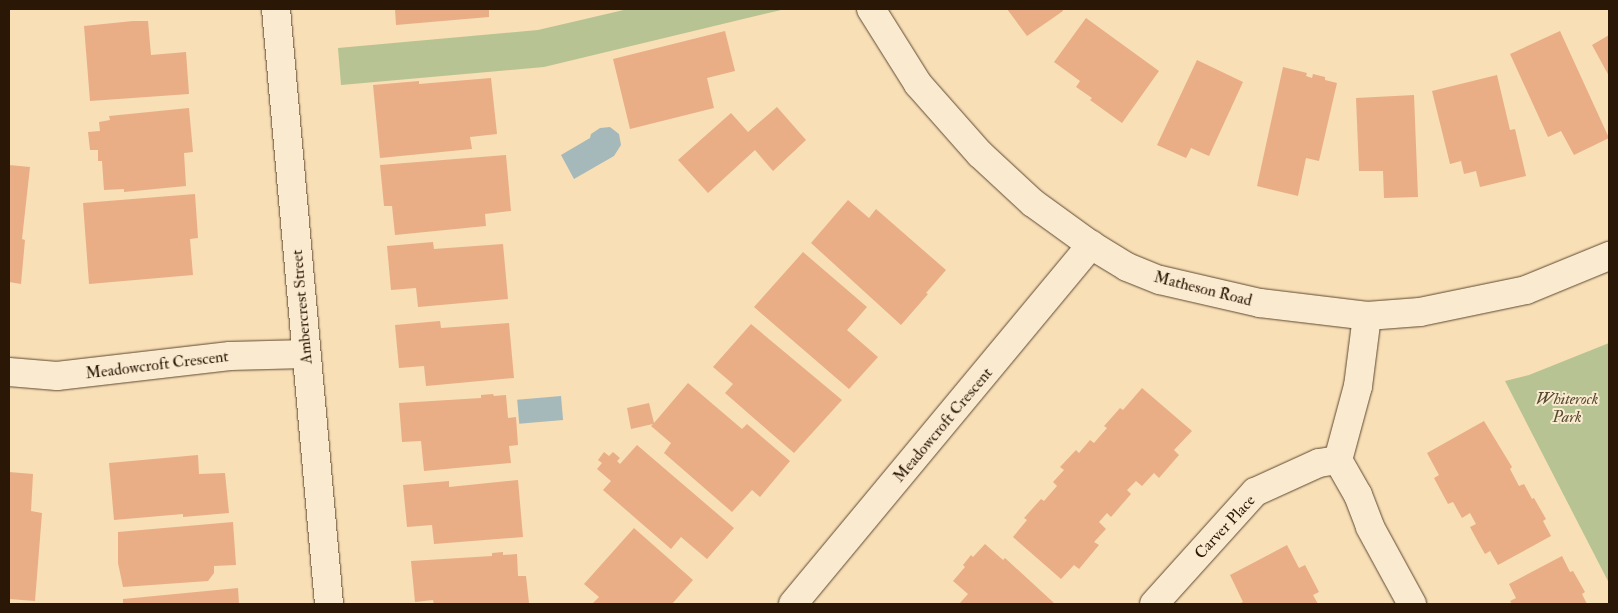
<!DOCTYPE html>
<style>
body{margin:0}
#map{position:relative;width:1618px;height:613px;overflow:hidden;background:#f8dfb6;font-family:"IM FELL Double Pica",serif}
div>[style]{position:absolute}
.green>*{inset:0;background:#b7c393}
.water>*{inset:0;background:#a5b9bb;transform-origin:0 0}
.building>*{inset:0;background:#e9ae86}
.roads{filter:drop-shadow(0 0 1px #5e4931) drop-shadow(0 0 1px #5e4931)}
.street>*{height:28px;margin:-14px;padding:0 14px;transform-origin:14px;border-radius:14px;background:#faead0}
.secondary>*{height:28px;margin:-14px;padding:0 14px;transform-origin:14px;border-radius:14px;background:#faead0}
span{translate:-50% -50%;white-space:nowrap;text-align:center;line-height:1.15;-webkit-text-stroke:4px #faead0;paint-order:stroke}
.street-label{font-size:16px;color:#2b1705}
.park-label{font-size:16px;color:#554b30;font-style:italic}
.frame{position:absolute;inset:0;border:10px solid #2b1705;pointer-events:none}
</style>
<div id="map">
<div class="green">
<div style="clip-path:polygon(628px 9px,781px 10px,544px 67px,341px 85px,338px 48px,538px 30px)"></div>
<div style="clip-path:polygon(1609px 343px,1609px 583px,1505px 381px,1529px 375px)"></div>
</div>
<div class="water">
<div style="clip-path:polygon(610px 127px,619px 134px,621px 145px,614px 156px,574px 179px,561px 155px,590px 138px,591px 134px,600px 128px)"></div>
<div style="left:561px;top:396px;width:24px;height:44px;rotate:85deg"></div>
</div>
<div class="building">
<div style="clip-path:polygon(395px 9px,489px 9px,489px 17px,396px 25px)"></div>
<div style="clip-path:polygon(1007px 9px,1062px 9px,1063px 11px,1027px 36px)"></div>
<div style="clip-path:polygon(1086px 18px,1159px 71px,1122px 123px,1090px 100px,1092px 98px,1076px 87px,1080px 81px,1054px 62px)"></div>
<div style="clip-path:polygon(133px 21px,148px 21px,151px 55px,186px 52px,189px 94px,90px 101px,84px 26px)"></div>
<div style="clip-path:polygon(725px 31px,735px 71px,707px 78px,714px 108px,630px 129px,613px 59px)"></div>
<div style="clip-path:polygon(1560px 31px,1609px 138px,1574px 155px,1561px 131px,1548px 137px,1510px 54px)"></div>
<div style="clip-path:polygon(1609px 35px,1609px 76px,1592px 45px)"></div>
<div style="clip-path:polygon(1197px 60px,1243px 82px,1209px 156px,1191px 148px,1186px 158px,1157px 145px)"></div>
<div style="clip-path:polygon(1283px 67px,1307px 73px,1306px 76px,1312px 78px,1313px 74px,1325px 77px,1325px 80px,1337px 83px,1319px 161px,1306px 158px,1298px 196px,1257px 186px)"></div>
<div style="clip-path:polygon(1497px 75px,1510px 130px,1515px 129px,1526px 176px,1480px 187px,1476px 171px,1464px 174px,1461px 161px,1450px 164px,1432px 91px)"></div>
<div style="clip-path:polygon(491px 78px,497px 134px,470px 137px,472px 149px,380px 158px,373px 85px,419px 81px,419px 84px)"></div>
<div style="clip-path:polygon(1414px 95px,1418px 197px,1384px 198px,1383px 171px,1359px 171px,1356px 98px)"></div>
<div style="clip-path:polygon(777px 107px,806px 140px,773px 171px,755px 150px,708px 193px,678px 160px,731px 113px,748px 132px)"></div>
<div style="clip-path:polygon(189px 108px,193px 152px,184px 153px,186px 186px,124px 192px,124px 189px,104px 190px,102px 161px,98px 161px,98px 150px,90px 150px,88px 132px,100px 131px,99px 122px,110px 120px,109px 116px)"></div>
<div style="clip-path:polygon(506px 155px,511px 211px,485px 214px,486px 226px,395px 235px,392px 206px,384px 206px,380px 165px)"></div>
<div style="clip-path:polygon(9px 165px,30px 167px,22px 239px,25px 240px,21px 284px,9px 282px)"></div>
<div style="clip-path:polygon(195px 194px,198px 238px,190px 239px,193px 275px,89px 284px,83px 203px)"></div>
<div style="clip-path:polygon(848px 200px,869px 218px,876px 209px,946px 270px,926px 293px,928px 294px,901px 325px,811px 243px)"></div>
<div style="clip-path:polygon(433px 242px,434px 249px,503px 244px,508px 299px,418px 307px,416px 288px,391px 290px,387px 246px)"></div>
<div style="clip-path:polygon(803px 252px,867px 307px,847px 330px,878px 357px,849px 389px,754px 307px)"></div>
<div style="clip-path:polygon(440px 321px,441px 328px,509px 323px,514px 378px,426px 386px,424px 366px,399px 368px,395px 325px)"></div>
<div style="clip-path:polygon(751px 324px,842px 400px,794px 453px,725px 393px,733px 384px,713px 367px)"></div>
<div style="clip-path:polygon(688px 383px,742px 429px,747px 424px,790px 461px,760px 497px,752px 490px,732px 512px,664px 453px,671px 443px,651px 426px,653px 424px,631px 429px,627px 408px,649px 403px,654px 423px)"></div>
<div style="clip-path:polygon(1142px 388px,1192px 431px,1174px 450px,1179px 455px,1159px 478px,1154px 473px,1142px 486px,1136px 481px,1127px 490px,1131px 494px,1111px 517px,1107px 513px,1099px 522px,1106px 529px,1094px 542px,1099px 545px,1079px 569px,1074px 565px,1061px 579px,1013px 537px,1027px 520px,1024px 518px,1041px 499px,1044px 501px,1057px 486px,1053px 482px,1064px 470px,1060px 467px,1076px 450px,1079px 453px,1090px 440px,1094px 443px,1107px 428px,1104px 426px,1113px 416px,1120px 408px,1123px 410px)"></div>
<div style="clip-path:polygon(493px 394px,494px 396px,506px 395px,508px 418px,516px 417px,518px 445px,509px 446px,511px 463px,424px 471px,421px 441px,402px 442px,399px 403px,481px 398px,481px 395px)"></div>
<div style="clip-path:polygon(1484px 421px,1512px 467px,1510px 469px,1519px 486px,1524px 484px,1532px 499px,1534px 498px,1546px 519px,1543px 521px,1551px 536px,1498px 565px,1490px 551px,1485px 554px,1477px 540px,1470px 527px,1476px 524px,1470px 513px,1462px 518px,1453px 502px,1448px 504px,1434px 478px,1439px 475px,1427px 453px)"></div>
<div style="clip-path:polygon(637px 445px,734px 528px,707px 559px,681px 537px,671px 549px,603px 490px,611px 481px,597px 469px,602px 463px,598px 460px,604px 452px,609px 456px,613px 452px,620px 458px,617px 461px,620px 464px)"></div>
<div style="clip-path:polygon(198px 455px,199px 474px,225px 473px,229px 513px,183px 517px,183px 514px,114px 520px,109px 463px)"></div>
<div style="clip-path:polygon(9px 472px,33px 474px,31px 511px,42px 513px,35px 601px,9px 599px)"></div>
<div style="clip-path:polygon(518px 480px,523px 537px,434px 544px,432px 525px,407px 527px,403px 485px,449px 481px,449px 487px)"></div>
<div style="clip-path:polygon(233px 522px,236px 565px,214px 566px,214px 573px,208px 581px,123px 587px,118px 563px,118px 532px)"></div>
<div style="clip-path:polygon(634px 528px,693px 580px,672px 604px,592px 604px,599px 597px,584px 584px)"></div>
<div style="clip-path:polygon(985px 544px,1003px 560px,1005px 558px,1054px 603px,959px 604px,968px 594px,953px 581px,965px 567px,963px 565px,971px 555px,973px 557px)"></div>
<div style="clip-path:polygon(1287px 545px,1299px 568px,1305px 565px,1319px 592px,1313px 595px,1318px 604px,1238px 604px,1243px 602px,1230px 575px)"></div>
<div style="clip-path:polygon(503px 552px,503px 555px,517px 554px,518px 576px,526px 576px,529px 603px,434px 604px,433px 600px,415px 602px,411px 561px,492px 556px,492px 553px)"></div>
<div style="clip-path:polygon(1562px 556px,1570px 572px,1573px 571px,1585px 592px,1582px 594px,1587px 604px,1512px 604px,1510px 601px,1516px 598px,1509px 584px)"></div>
<div style="clip-path:polygon(238px 588px,239px 604px,123px 604px,123px 599px)"></div>
</div>
<div class="roads">
<div class="street">
<div style="left:276px;top:9px;width:597px;rotate:84.91deg"></div>
<div style="left:1367px;top:316px;width:71px;rotate:97.3deg"></div>
<div style="left:1358px;top:386px;width:77px;rotate:105.1deg"></div>
<div style="left:1338px;top:460px;width:40px;rotate:60.3deg"></div>
<div style="left:1358px;top:495px;width:34px;rotate:69deg"></div>
<div style="left:1370px;top:527px;width:88px;rotate:61.4deg"></div>
<div style="left:9px;top:372px;width:48px;rotate:4.8deg"></div>
<div style="left:57px;top:376px;width:174px;rotate:-6.6deg"></div>
<div style="left:230px;top:356px;width:76px;rotate:-1.5deg"></div>
<div style="left:793px;top:604px;width:467px;rotate:-50.3deg"></div>
<div style="left:1154px;top:604px;width:151px;rotate:-48deg"></div>
<div style="left:1255px;top:492px;width:70px;rotate:-24.4deg"></div>
<div style="left:1319px;top:463px;width:19px;rotate:-9deg"></div>
</div>
<div class="secondary">
<div style="left:871px;top:9px;width:89px;rotate:57.9deg"></div>
<div style="left:918px;top:84px;width:94px;rotate:48.5deg"></div>
<div style="left:980px;top:154px;width:72px;rotate:42.8deg"></div>
<div style="left:1033px;top:203px;width:72px;rotate:35.9deg"></div>
<div style="left:1091px;top:245px;width:42px;rotate:31.4deg"></div>
<div style="left:1127px;top:267px;width:35px;rotate:22deg"></div>
<div style="left:1160px;top:280px;width:103px;rotate:13deg"></div>
<div style="left:1260px;top:303px;width:108px;rotate:6.9deg"></div>
<div style="left:1367px;top:316px;width:53px;rotate:-4.3deg"></div>
<div style="left:1420px;top:312px;width:108px;rotate:-11.7deg"></div>
<div style="left:1526px;top:290px;width:90px;rotate:-22.3deg"></div>
</div>
</div>
<div class="street-label">
<span style="left:1203px;top:289px;rotate:14deg">Matheson Road</span>
<span style="left:302px;top:307px;rotate:-95deg">Ambercrest Street</span>
<span style="left:157px;top:365px;rotate:-7deg">Meadowcroft Crescent</span>
<span style="left:943px;top:425px;rotate:-50deg">Meadowcroft Crescent</span>
<span style="left:1225px;top:527px;rotate:-47deg">Carver Place</span>
</div>
<div class="park-label">
<span style="left:1567px;top:408px">Whiterock<br>Park</span>
</div>
<div class="frame"></div>
</div>
